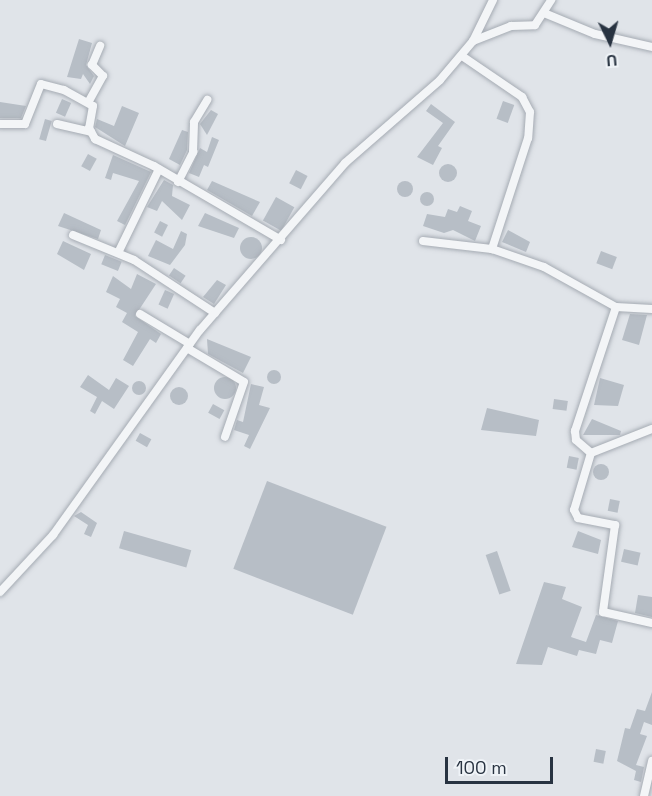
<!DOCTYPE html>
<style>
body{margin:0}
#map{position:relative;width:652px;height:796px;overflow:hidden;background:#e0e4e9;font-family:"Space Grotesk",sans-serif}
div>[style]{position:absolute}
.building>*{inset:0;background:#b7bec6;transform-origin:0 0}
.round{border-radius:50%}
.roads{filter:drop-shadow(0 0 2px #a5abb3) drop-shadow(0 0 2px #a5abb3)}
.minor>*{height:8px;margin:-4px;padding:0 4px;transform-origin:4px;border-radius:4px;background:#f3f5f7}
span{translate:-50% -50%;white-space:nowrap;text-align:center;line-height:1.15;-webkit-text-stroke:4.5px #eff3f7;paint-order:stroke}
.north{position:absolute;left:580px;top:12px;width:60px;height:60px;-webkit-text-stroke:4px #eff3f7;paint-order:stroke;rotate:175deg;font-size:16px;font-weight:700;line-height:24px;text-align:center;color:#283341}
.north::after{content:'';display:block;margin:auto;width:21px;height:27px;background:#283341;clip-path:polygon(50% 0,100% 100%,50% 72%,0 100%)}
.scale{position:absolute;left:445px;top:757px;width:108px;height:27px;box-sizing:border-box;border:3px solid #283341;border-top:0;padding-left:8px;font-size:18px;line-height:21px;white-space:nowrap;color:#283341;-webkit-text-stroke:4px #eff3f7;paint-order:stroke}
</style>
<div id="map">
<div class="building">
<div style="clip-path:polygon(79px 39px,92px 43px,86px 65px,94px 76px,90px 84px,83px 74px,81px 79px,67px 77px)"></div>
<div style="left:62px;top:99px;width:10px;height:15px;rotate:24deg"></div>
<div style="left:503px;top:101px;width:12px;height:19px;rotate:20deg"></div>
<div style="clip-path:polygon(0 102px,26px 106px,21px 118px,0 118px)"></div>
<div style="clip-path:polygon(431px 104px,455px 122px,438px 146px,442px 148px,433px 165px,417px 157px,443px 123px,426px 111px)"></div>
<div style="clip-path:polygon(122px 106px,139px 113px,125px 146px,95px 127px,97px 119px,114px 126px)"></div>
<div style="clip-path:polygon(211px 110px,218px 114px,207px 135px,200px 124px)"></div>
<div style="left:45px;top:119px;width:7px;height:21px;rotate:16deg"></div>
<div style="clip-path:polygon(182px 130px,188px 132px,187px 150px,180px 165px,169px 159px)"></div>
<div style="clip-path:polygon(212px 137px,219px 140px,208px 167px,204px 165px,199px 177px,189px 173px,200px 148px,207px 152px)"></div>
<div style="left:88px;top:154px;width:10px;height:14px;rotate:29deg"></div>
<div style="clip-path:polygon(113px 155px,151px 172px,125px 225px,117px 221px,139px 181px,113px 173px,111px 180px,105px 178px)"></div>
<div class="round" style="left:439px;top:164px;width:18px;height:18px"></div>
<div style="left:296px;top:170px;width:13px;height:15px;rotate:27deg"></div>
<div style="clip-path:polygon(164px 180px,173px 185px,172px 196px,190px 205px,182px 220px,162px 201px,157px 211px,147px 207px)"></div>
<div class="round" style="left:397px;top:181px;width:16px;height:16px"></div>
<div style="clip-path:polygon(212px 181px,260px 202px,252px 216px,207px 190px)"></div>
<div class="round" style="left:420px;top:192px;width:14px;height:14px"></div>
<div style="left:276px;top:197px;width:21px;height:27px;rotate:29deg"></div>
<div style="clip-path:polygon(460px 206px,472px 211px,468px 221px,481px 226px,475px 241px,453px 230px,444px 233px,423px 226px,427px 214px,445px 217px,448px 209px,457px 212px)"></div>
<div style="clip-path:polygon(64px 213px,101px 230px,98px 239px,58px 226px)"></div>
<div style="clip-path:polygon(205px 213px,239px 228px,234px 238px,198px 226px)"></div>
<div style="left:160px;top:221px;width:9px;height:13px;rotate:27deg"></div>
<div style="clip-path:polygon(508px 230px,530px 242px,526px 252px,502px 242px)"></div>
<div style="clip-path:polygon(181px 231px,187px 234px,185px 245px,170px 265px,148px 256px,156px 240px,173px 249px)"></div>
<div class="round" style="left:240px;top:237px;width:22px;height:22px"></div>
<div style="clip-path:polygon(63px 241px,91px 254px,84px 270px,57px 254px)"></div>
<div style="left:601px;top:251px;width:17px;height:13px;rotate:21deg"></div>
<div style="left:105px;top:255px;width:18px;height:10px;rotate:22deg"></div>
<div style="left:174px;top:268px;width:14px;height:9px;rotate:34deg"></div>
<div style="clip-path:polygon(137px 274px,156px 284px,135px 316px,161px 334px,156px 343px,150px 339px,133px 366px,123px 360px,138px 332px,122px 322px,127px 313px,116px 307px,120px 299px,106px 292px,113px 276px,131px 289px)"></div>
<div style="clip-path:polygon(217px 280px,226px 285px,214px 304px,203px 297px)"></div>
<div style="left:165px;top:290px;width:10px;height:16px;rotate:24deg"></div>
<div style="clip-path:polygon(647px 315px,639px 345px,622px 340px,630px 314px)"></div>
<div style="clip-path:polygon(207px 339px,251px 357px,243px 373px,208px 354px)"></div>
<div class="round" style="left:267px;top:370px;width:14px;height:14px"></div>
<div style="clip-path:polygon(88px 375px,109px 390px,116px 378px,129px 386px,114px 409px,102px 401px,95px 414px,90px 411px,97px 397px,80px 387px)"></div>
<div class="round" style="left:214px;top:377px;width:22px;height:22px"></div>
<div style="clip-path:polygon(600px 378px,624px 385px,618px 406px,594px 405px)"></div>
<div class="round" style="left:132px;top:381px;width:14px;height:14px"></div>
<div style="clip-path:polygon(251px 384px,264px 387px,259px 405px,270px 408px,250px 449px,244px 446px,249px 435px,234px 430px,237px 420px,243px 422px)"></div>
<div class="round" style="left:170px;top:387px;width:18px;height:18px"></div>
<div style="left:554px;top:399px;width:14px;height:10px;rotate:8deg"></div>
<div style="left:213px;top:404px;width:13px;height:10px;rotate:29deg"></div>
<div style="clip-path:polygon(487px 408px,539px 420px,536px 436px,481px 430px)"></div>
<div style="clip-path:polygon(592px 419px,621px 431px,620px 435px,583px 435px)"></div>
<div style="left:140px;top:433px;width:13px;height:9px;rotate:29deg"></div>
<div style="left:569px;top:456px;width:10px;height:12px;rotate:11deg"></div>
<div class="round" style="left:593px;top:464px;width:16px;height:16px"></div>
<div style="left:267px;top:481px;width:128px;height:94px;rotate:21deg"></div>
<div style="left:610px;top:499px;width:10px;height:12px;rotate:11deg"></div>
<div style="clip-path:polygon(81px 512px,97px 523px,91px 537px,84px 534px,88px 525px,74px 516px)"></div>
<div style="left:124px;top:531px;width:70px;height:18px;rotate:16deg"></div>
<div style="clip-path:polygon(578px 531px,601px 540px,598px 554px,572px 547px)"></div>
<div style="left:624px;top:549px;width:17px;height:13px;rotate:13deg"></div>
<div style="left:497px;top:551px;width:42px;height:12px;rotate:71deg"></div>
<div style="clip-path:polygon(544px 582px,566px 587px,562px 599px,582px 607px,571px 637px,586px 642px,596px 615px,618px 621px,612px 643px,600px 640px,596px 654px,579px 650px,577px 656px,548px 647px,542px 665px,516px 664px)"></div>
<div style="clip-path:polygon(638px 595px,652px 597px,652px 617px,635px 613px)"></div>
<div style="clip-path:polygon(652px 692px,652px 725px,644px 722px,640px 734px,647px 736px,636px 765px,644px 767px,641px 782px,634px 780px,636px 771px,617px 761px,625px 728px,630px 729px,637px 709px,645px 711px)"></div>
<div style="left:596px;top:749px;width:10px;height:13px;rotate:11deg"></div>
</div>
<div class="roads">
<div class="minor">
<div style="left:544px;top:13px;width:55px;rotate:22.4deg"></div>
<div style="left:595px;top:34px;width:58px;rotate:12.8deg"></div>
<div style="left:473px;top:41px;width:46px;rotate:-64deg"></div>
<div style="left:462px;top:56px;width:73px;rotate:34.3deg"></div>
<div style="left:522px;top:97px;width:17px;rotate:62deg"></div>
<div style="left:530px;top:112px;width:26px;rotate:94deg"></div>
<div style="left:528px;top:138px;width:117px;rotate:108deg"></div>
<div style="left:492px;top:249px;width:55px;rotate:19.1deg"></div>
<div style="left:544px;top:267px;width:82px;rotate:29.1deg"></div>
<div style="left:616px;top:307px;width:131px;rotate:108.3deg"></div>
<div style="left:575px;top:431px;width:9px;rotate:84deg"></div>
<div style="left:576px;top:440px;width:20px;rotate:41deg"></div>
<div style="left:591px;top:453px;width:59px;rotate:106.6deg"></div>
<div style="left:574px;top:510px;width:9px;rotate:63deg"></div>
<div style="left:578px;top:518px;width:38px;rotate:11deg"></div>
<div style="left:615px;top:525px;width:88px;rotate:97.9deg"></div>
<div style="left:603px;top:612px;width:50px;rotate:12.7deg"></div>
<div style="left:89px;top:101px;width:29px;rotate:-61deg"></div>
<div style="left:103px;top:76px;width:16px;rotate:-135deg"></div>
<div style="left:92px;top:65px;width:21px;rotate:-67deg"></div>
<div style="left:0;top:124px;width:25px"></div>
<div style="left:25px;top:124px;width:43px;rotate:-68.2deg"></div>
<div style="left:41px;top:84px;width:24px;rotate:15deg"></div>
<div style="left:64px;top:90px;width:33px;rotate:29deg"></div>
<div style="left:93px;top:106px;width:22px;rotate:100deg"></div>
<div style="left:89px;top:128px;width:13px;rotate:61deg"></div>
<div style="left:95px;top:139px;width:65px;rotate:24.6deg"></div>
<div style="left:154px;top:166px;width:147px;rotate:30.2deg"></div>
<div style="left:57px;top:124px;width:35px;rotate:13deg"></div>
<div style="left:178px;top:182px;width:34px;rotate:-63deg"></div>
<div style="left:193px;top:152px;width:30px;rotate:-88deg"></div>
<div style="left:194px;top:122px;width:26px;rotate:-59deg"></div>
<div style="left:73px;top:235px;width:66px;rotate:22.3deg"></div>
<div style="left:134px;top:260px;width:97px;rotate:33.2deg"></div>
<div style="left:423px;top:241px;width:69px;rotate:6.6deg"></div>
<div style="left:118px;top:253px;width:93px;rotate:-64deg"></div>
<div style="left:616px;top:307px;width:36px;rotate:3deg"></div>
<div style="left:140px;top:314px;width:58px;rotate:31deg"></div>
<div style="left:187px;top:348px;width:66px;rotate:30.8deg"></div>
<div style="left:244px;top:382px;width:58px;rotate:109.1deg"></div>
<div style="left:591px;top:453px;width:66px;rotate:-21.5deg"></div>
<div style="left:0;top:592px;width:78px;rotate:-47.1deg"></div>
<div style="left:53px;top:535px;width:252px;rotate:-54.4deg"></div>
<div style="left:200px;top:330px;width:221px;rotate:-49deg"></div>
<div style="left:345px;top:163px;width:126px;rotate:-41.1deg"></div>
<div style="left:440px;top:80px;width:51px;rotate:-49.8deg"></div>
<div style="left:473px;top:41px;width:41px;rotate:-21.5deg"></div>
<div style="left:511px;top:26px;width:24px;rotate:-2deg"></div>
<div style="left:535px;top:25px;width:30px;rotate:-57deg"></div>
<div style="left:644px;top:796px;width:36px;rotate:-77deg"></div>
</div>
</div>
<div class="north">U</div>
<div class="scale">100 m</div>
</div>
